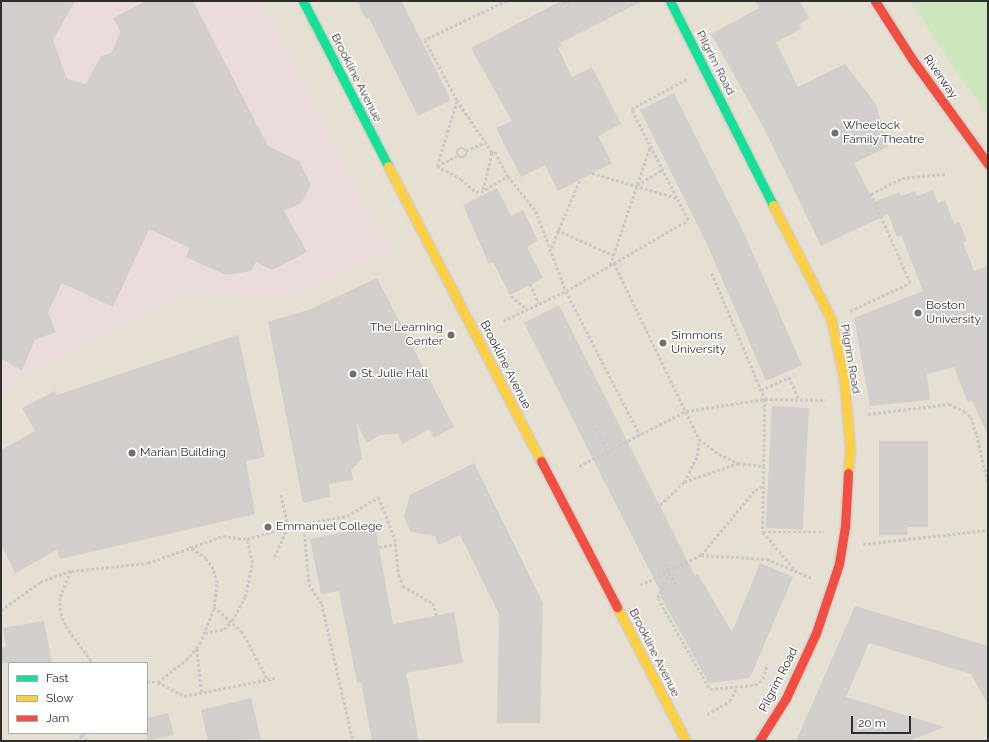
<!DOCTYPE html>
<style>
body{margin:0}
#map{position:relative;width:989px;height:742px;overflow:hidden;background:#ece8e4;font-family:Raleway,sans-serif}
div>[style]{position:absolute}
.education>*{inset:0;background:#e6e0d3}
.medical>*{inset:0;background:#e9dcdb}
.green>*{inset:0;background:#cee6be}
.building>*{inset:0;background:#d1cecb;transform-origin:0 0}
.path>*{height:2.5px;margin-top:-1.25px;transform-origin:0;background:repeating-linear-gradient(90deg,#c9c9c8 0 3px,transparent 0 5px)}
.path>.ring{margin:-1.25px;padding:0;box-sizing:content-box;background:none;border:2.5px solid #c9c9c8;border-radius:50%}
.roads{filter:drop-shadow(0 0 1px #c5c4c5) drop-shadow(0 0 1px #c5c4c5)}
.fast>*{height:9px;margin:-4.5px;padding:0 4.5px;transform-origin:4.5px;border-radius:4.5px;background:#16e098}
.slow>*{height:9px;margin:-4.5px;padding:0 4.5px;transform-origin:4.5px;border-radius:4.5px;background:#ffcf43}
.jam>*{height:9px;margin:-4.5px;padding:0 4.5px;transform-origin:4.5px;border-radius:4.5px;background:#f24e42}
.dots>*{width:11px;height:11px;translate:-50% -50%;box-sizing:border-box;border:2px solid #fff;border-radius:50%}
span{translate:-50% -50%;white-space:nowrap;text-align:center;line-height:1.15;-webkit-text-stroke:3px #fff;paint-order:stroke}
.street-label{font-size:12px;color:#2e2e2e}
.poi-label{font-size:12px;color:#2e2e2e}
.left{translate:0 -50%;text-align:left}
.right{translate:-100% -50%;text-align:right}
.frame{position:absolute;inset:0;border:2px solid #2e2e2e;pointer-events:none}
.legend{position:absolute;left:8px;top:662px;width:140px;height:72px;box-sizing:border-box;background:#fff;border:1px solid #ababab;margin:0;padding:5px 7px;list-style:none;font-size:12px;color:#2e2e2e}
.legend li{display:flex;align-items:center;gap:8px;height:20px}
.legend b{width:20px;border:1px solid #ababab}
.scale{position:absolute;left:851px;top:716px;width:60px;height:18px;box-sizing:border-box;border:2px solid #2e2e2e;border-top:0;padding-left:5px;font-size:12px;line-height:14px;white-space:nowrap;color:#2e2e2e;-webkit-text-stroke:3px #fff;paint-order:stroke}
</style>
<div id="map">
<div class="education">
<div style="clip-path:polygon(evenodd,1px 1px,988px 1px,988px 741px,1px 741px,1px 1px,9px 663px,147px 663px,147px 733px,9px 733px,9px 663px)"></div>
</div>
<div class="medical">
<div style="clip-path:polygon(1px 1px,264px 1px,367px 207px,392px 251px,309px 291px,294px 296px,264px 298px,202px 291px,182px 295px,1px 392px)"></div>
</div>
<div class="green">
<div style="clip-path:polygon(911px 1px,988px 1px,988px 115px,955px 70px)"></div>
</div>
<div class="building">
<div style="clip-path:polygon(1px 1px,75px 1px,53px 40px,67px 79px,86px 84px,101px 56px,111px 53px,121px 32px,113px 18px,146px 1px,193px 1px,268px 146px,299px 161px,311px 185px,301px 203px,284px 211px,307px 252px,272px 270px,256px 262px,251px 271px,226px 275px,186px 257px,190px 248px,149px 229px,113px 307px,62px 283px,48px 312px,56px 332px,35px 340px,22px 370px,1px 359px)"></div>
<div style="clip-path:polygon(357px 1px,404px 1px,402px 2px,451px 100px,418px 116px,369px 18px,366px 20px)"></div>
<div style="clip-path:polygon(561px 1px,643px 1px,560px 43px,562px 45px,558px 48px,572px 77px,592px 67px,621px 124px,598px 136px,612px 163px,558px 191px,545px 165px,521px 177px,496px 128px,512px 121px,471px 48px)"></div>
<div style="clip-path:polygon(756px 1px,800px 1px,809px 18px,799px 24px,801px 29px,776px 42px,798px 87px,845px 64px,876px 104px,888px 147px,854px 163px,874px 202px,899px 192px,901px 196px,915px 191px,917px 196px,933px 190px,938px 203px,945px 200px,954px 224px,959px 222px,967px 241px,963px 243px,974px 271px,988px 266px,988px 435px,972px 401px,968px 403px,954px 367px,927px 374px,930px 400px,870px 406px,854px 318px,923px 291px,901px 235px,897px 237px,888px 214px,821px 246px,765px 130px,711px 34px,759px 8px)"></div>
<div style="clip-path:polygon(674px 93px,742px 229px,802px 365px,766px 381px,707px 244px,640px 110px)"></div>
<div style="clip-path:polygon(497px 188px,511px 216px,523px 210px,538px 241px,527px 247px,543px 278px,510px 295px,493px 262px,489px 264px,463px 205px)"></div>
<div style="clip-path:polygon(377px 278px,454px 427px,434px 438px,429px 429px,403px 444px,398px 434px,380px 435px,367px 443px,356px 422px,362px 459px,351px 470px,353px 480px,329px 484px,330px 497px,303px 503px,268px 322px,311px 309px)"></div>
<div style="clip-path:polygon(559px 305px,695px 576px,698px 574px,732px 632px,760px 563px,793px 577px,750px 678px,709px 683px,660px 596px,662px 595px,524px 323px)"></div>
<div style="clip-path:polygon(238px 335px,265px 457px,246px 461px,255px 514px,60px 559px,57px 550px,15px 573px,1px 544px,1px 450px,35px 431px,22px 408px,55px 391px,57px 395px)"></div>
<div style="left:772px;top:406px;width:37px;height:122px;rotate:3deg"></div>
<div style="clip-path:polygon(879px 441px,928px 441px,928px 527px,907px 527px,907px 535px,879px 535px)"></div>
<div style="clip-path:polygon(474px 463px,543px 603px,540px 723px,497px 723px,499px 614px,460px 535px,439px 545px,435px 536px,411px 532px,404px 517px,410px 495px)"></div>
<div style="clip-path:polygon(375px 526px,393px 624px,454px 612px,463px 663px,406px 673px,419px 741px,372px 741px,361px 682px,357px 683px,339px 591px,321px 594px,310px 539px)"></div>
<div style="clip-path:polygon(855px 606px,988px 646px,988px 705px,971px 674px,869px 643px,846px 697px,944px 727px,909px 741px,796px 741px)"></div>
<div style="clip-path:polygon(44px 621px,52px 663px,1px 663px,1px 648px,6px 647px,3px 628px)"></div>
<div style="clip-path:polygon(251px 698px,261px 739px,208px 741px,201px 710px)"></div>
<div style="clip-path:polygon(168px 713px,174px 735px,147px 741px,147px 718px)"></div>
</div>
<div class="path">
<div style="left:507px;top:1px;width:91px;rotate:154.6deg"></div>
<div style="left:425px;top:40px;width:68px;rotate:61.9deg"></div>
<div style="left:457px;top:100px;width:63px;rotate:56.1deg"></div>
<div style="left:492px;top:152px;width:3px"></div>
<div style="left:495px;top:152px;width:27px;rotate:62deg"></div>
<div style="left:508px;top:176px;width:45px;rotate:51.3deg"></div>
<div style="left:536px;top:211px;width:85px;rotate:69.4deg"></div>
<div style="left:566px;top:291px;width:162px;rotate:62.8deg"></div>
<div style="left:565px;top:1px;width:11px;rotate:63deg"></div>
<div class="ring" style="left:457px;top:148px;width:7.5px;height:7.5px"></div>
<div style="left:466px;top:151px;width:21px;rotate:-25deg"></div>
<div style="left:437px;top:166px;width:27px;rotate:28deg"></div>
<div style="left:461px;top:179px;width:20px;rotate:41deg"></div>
<div style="left:476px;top:192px;width:5px"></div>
<div style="left:481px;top:192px;width:31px;rotate:-31deg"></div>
<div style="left:437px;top:166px;width:69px;rotate:-73.1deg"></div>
<div style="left:437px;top:166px;width:22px;rotate:-27deg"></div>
<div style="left:592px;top:173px;width:89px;rotate:16.4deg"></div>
<div style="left:637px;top:185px;width:29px;rotate:-31deg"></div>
<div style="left:483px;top:190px;width:39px;rotate:-77deg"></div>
<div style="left:557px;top:230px;width:61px;rotate:24.1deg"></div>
<div style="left:551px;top:248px;width:75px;rotate:-67.2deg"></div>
<div style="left:614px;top:263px;width:195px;rotate:64.2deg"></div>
<div style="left:699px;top:439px;width:25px;rotate:37deg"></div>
<div style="left:719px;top:454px;width:21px;rotate:25deg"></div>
<div style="left:738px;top:463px;width:26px;rotate:7deg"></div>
<div style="left:764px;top:466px;width:66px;rotate:90.9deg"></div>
<div style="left:763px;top:532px;width:61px"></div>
<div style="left:610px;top:265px;width:125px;rotate:-71.3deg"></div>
<div style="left:712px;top:273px;width:137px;rotate:67.2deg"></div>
<div style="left:765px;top:399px;width:67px;rotate:90.9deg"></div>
<div style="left:530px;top:284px;width:21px;rotate:65deg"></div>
<div style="left:511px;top:296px;width:21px;rotate:39deg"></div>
<div style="left:850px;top:311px;width:66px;rotate:-25deg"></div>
<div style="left:910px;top:283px;width:97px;rotate:-113.7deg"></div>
<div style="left:871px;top:194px;width:35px;rotate:-27deg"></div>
<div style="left:902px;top:178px;width:43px;rotate:-5.3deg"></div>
<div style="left:503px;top:321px;width:70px;rotate:-25.5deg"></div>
<div style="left:566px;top:291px;width:141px;rotate:-30.2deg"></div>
<div style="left:688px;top:220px;width:125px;rotate:-117.2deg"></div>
<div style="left:631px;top:109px;width:64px;rotate:-28.2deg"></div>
<div style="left:761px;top:390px;width:31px;rotate:-25deg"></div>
<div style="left:789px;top:377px;width:24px;rotate:66deg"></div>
<div style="left:868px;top:414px;width:82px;rotate:-7deg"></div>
<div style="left:949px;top:404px;width:17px;rotate:25deg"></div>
<div style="left:964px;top:411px;width:9px;rotate:41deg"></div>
<div style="left:971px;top:417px;width:19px;rotate:72deg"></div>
<div style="left:977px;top:435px;width:49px;rotate:77.1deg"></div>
<div style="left:596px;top:428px;width:26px;rotate:62deg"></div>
<div style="left:579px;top:466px;width:120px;rotate:-27.2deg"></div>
<div style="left:686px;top:411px;width:80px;rotate:-8.6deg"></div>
<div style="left:765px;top:399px;width:61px;rotate:0.9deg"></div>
<div style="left:684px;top:482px;width:57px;rotate:-19.4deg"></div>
<div style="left:660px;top:505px;width:33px;rotate:-44deg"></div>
<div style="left:684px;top:482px;width:29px;rotate:-63deg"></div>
<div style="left:697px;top:456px;width:17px;rotate:-83deg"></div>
<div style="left:304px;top:524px;width:60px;rotate:85.2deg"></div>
<div style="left:309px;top:584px;width:24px;rotate:57deg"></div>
<div style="left:322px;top:604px;width:140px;rotate:77.2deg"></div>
<div style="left:763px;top:532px;width:51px;rotate:49.8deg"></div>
<div style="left:863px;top:544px;width:126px;rotate:-6.4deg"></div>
<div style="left:379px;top:547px;width:17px;rotate:-10deg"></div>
<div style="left:701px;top:555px;width:66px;rotate:3.5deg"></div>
<div style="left:767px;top:559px;width:49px;rotate:22.9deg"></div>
<div style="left:274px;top:557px;width:33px;rotate:-65deg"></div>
<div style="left:288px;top:527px;width:35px;rotate:-103deg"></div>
<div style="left:665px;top:564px;width:25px;rotate:63deg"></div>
<div style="left:71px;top:571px;width:29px;rotate:112deg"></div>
<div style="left:60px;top:598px;width:15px;rotate:86deg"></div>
<div style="left:61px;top:613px;width:14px;rotate:69deg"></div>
<div style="left:66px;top:626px;width:46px;rotate:53.9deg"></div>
<div style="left:670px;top:573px;width:28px;rotate:116deg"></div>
<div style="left:658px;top:598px;width:105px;rotate:60.3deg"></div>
<div style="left:710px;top:689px;width:45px;rotate:-5.1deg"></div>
<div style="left:755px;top:685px;width:10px;rotate:-37deg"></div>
<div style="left:763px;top:679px;width:15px;rotate:-74deg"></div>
<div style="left:640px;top:585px;width:68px;rotate:-26.2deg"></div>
<div style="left:701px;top:555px;width:85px;rotate:-50.3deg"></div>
<div style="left:755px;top:490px;width:9px;rotate:-27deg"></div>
<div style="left:214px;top:607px;width:37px;rotate:41deg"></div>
<div style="left:242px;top:631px;width:55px;rotate:62deg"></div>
<div style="left:1px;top:610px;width:48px;rotate:-35.7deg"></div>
<div style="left:40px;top:582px;width:33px;rotate:-20deg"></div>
<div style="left:71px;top:571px;width:77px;rotate:-5.9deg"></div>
<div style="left:148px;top:563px;width:80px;rotate:-19.8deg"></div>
<div style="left:223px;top:536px;width:24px;rotate:7deg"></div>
<div style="left:247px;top:539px;width:43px;rotate:-16.3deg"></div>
<div style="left:288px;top:527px;width:60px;rotate:-10.6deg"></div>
<div style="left:347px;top:516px;width:37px;rotate:-31deg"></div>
<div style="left:379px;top:497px;width:45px;rotate:69.1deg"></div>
<div style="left:395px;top:539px;width:36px;rotate:84deg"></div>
<div style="left:399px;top:575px;width:12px;rotate:70deg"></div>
<div style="left:403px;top:586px;width:34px;rotate:30deg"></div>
<div style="left:433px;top:603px;width:13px;rotate:72deg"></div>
<div style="left:205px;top:633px;width:19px;rotate:-12deg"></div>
<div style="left:224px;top:629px;width:11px;rotate:-45deg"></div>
<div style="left:232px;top:621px;width:27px;rotate:-62deg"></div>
<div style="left:245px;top:597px;width:35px;rotate:-78deg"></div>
<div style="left:252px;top:563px;width:25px;rotate:-102deg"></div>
<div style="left:197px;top:649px;width:45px;rotate:83.7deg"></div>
<div style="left:147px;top:682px;width:11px"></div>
<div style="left:158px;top:682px;width:30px;rotate:28deg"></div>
<div style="left:184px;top:696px;width:93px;rotate:-11.2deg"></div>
<div style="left:158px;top:682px;width:36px;rotate:-38deg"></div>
<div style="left:186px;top:660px;width:21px;rotate:-49deg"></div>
<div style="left:200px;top:644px;width:40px;rotate:-69deg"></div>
<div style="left:214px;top:607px;width:24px;rotate:-83deg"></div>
<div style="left:217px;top:583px;width:15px;rotate:-106deg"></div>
<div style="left:213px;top:569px;width:12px;rotate:-125deg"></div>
<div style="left:206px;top:559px;width:21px;rotate:-145deg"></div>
<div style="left:707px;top:714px;width:26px;rotate:-29deg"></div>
<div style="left:730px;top:701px;width:13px;rotate:-63deg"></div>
<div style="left:83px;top:734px;width:8px;rotate:60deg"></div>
<div style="left:76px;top:741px;width:11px;rotate:-45deg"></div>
</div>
<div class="roads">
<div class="fast">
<div style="left:303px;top:1px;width:186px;rotate:62.7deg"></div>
<div style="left:670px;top:1px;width:229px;rotate:63.2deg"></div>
</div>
<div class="slow">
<div style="left:388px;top:166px;width:332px;rotate:62.6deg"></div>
<div style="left:773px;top:205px;width:128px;rotate:63deg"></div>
<div style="left:831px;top:319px;width:61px;rotate:77.8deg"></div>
<div style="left:844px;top:379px;width:70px;rotate:85.1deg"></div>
<div style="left:850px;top:449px;width:24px;rotate:95deg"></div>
<div style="left:617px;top:607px;width:151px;rotate:62.8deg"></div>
</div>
<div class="jam">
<div style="left:875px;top:1px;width:69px;rotate:57.5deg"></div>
<div style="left:912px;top:59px;width:130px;rotate:54.1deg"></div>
<div style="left:541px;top:461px;width:165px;rotate:62.5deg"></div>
<div style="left:759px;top:741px;width:51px;rotate:-57.9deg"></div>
<div style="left:786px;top:698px;width:72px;rotate:-65.2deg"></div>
<div style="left:816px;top:633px;width:73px;rotate:-71.6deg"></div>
<div style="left:839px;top:564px;width:37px;rotate:-81deg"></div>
<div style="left:845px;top:527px;width:54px;rotate:-86.8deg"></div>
</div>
</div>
<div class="dots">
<div style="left:835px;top:133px;background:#706f6e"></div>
<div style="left:918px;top:313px;background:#706f6e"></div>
<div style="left:451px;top:335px;background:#706f6e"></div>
<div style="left:663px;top:343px;background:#706f6e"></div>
<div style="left:353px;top:374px;background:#706f6e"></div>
<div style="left:132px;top:453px;background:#706f6e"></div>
<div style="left:268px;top:527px;background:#706f6e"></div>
</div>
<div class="street-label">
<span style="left:715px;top:63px;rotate:63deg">Pilgrim Road</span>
<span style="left:940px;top:77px;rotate:55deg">Riverway</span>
<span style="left:356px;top:78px;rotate:63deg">Brookline Avenue</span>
<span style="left:850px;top:359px;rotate:80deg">Pilgrim Road</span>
<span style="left:505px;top:365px;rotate:63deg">Brookline Avenue</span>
<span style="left:654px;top:653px;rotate:63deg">Brookline Avenue</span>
<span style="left:779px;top:680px;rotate:-63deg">Pilgrim Road</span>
</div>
<div class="poi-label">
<span class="left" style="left:843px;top:133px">Wheelock<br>Family Theatre</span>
<span class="left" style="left:926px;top:313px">Boston<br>University</span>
<span class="right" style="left:443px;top:335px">The Learning<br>Center</span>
<span class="left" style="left:671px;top:343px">Simmons<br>University</span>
<span class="left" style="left:361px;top:374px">St. Julie Hall</span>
<span class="left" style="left:140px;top:453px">Marian Building</span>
<span class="left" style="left:276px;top:527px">Emmanuel College</span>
</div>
<div class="frame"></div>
<ul class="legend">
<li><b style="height:5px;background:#16e098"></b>Fast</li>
<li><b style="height:5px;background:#ffcf43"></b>Slow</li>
<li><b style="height:5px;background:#f24e42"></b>Jam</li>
</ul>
<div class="scale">20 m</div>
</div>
